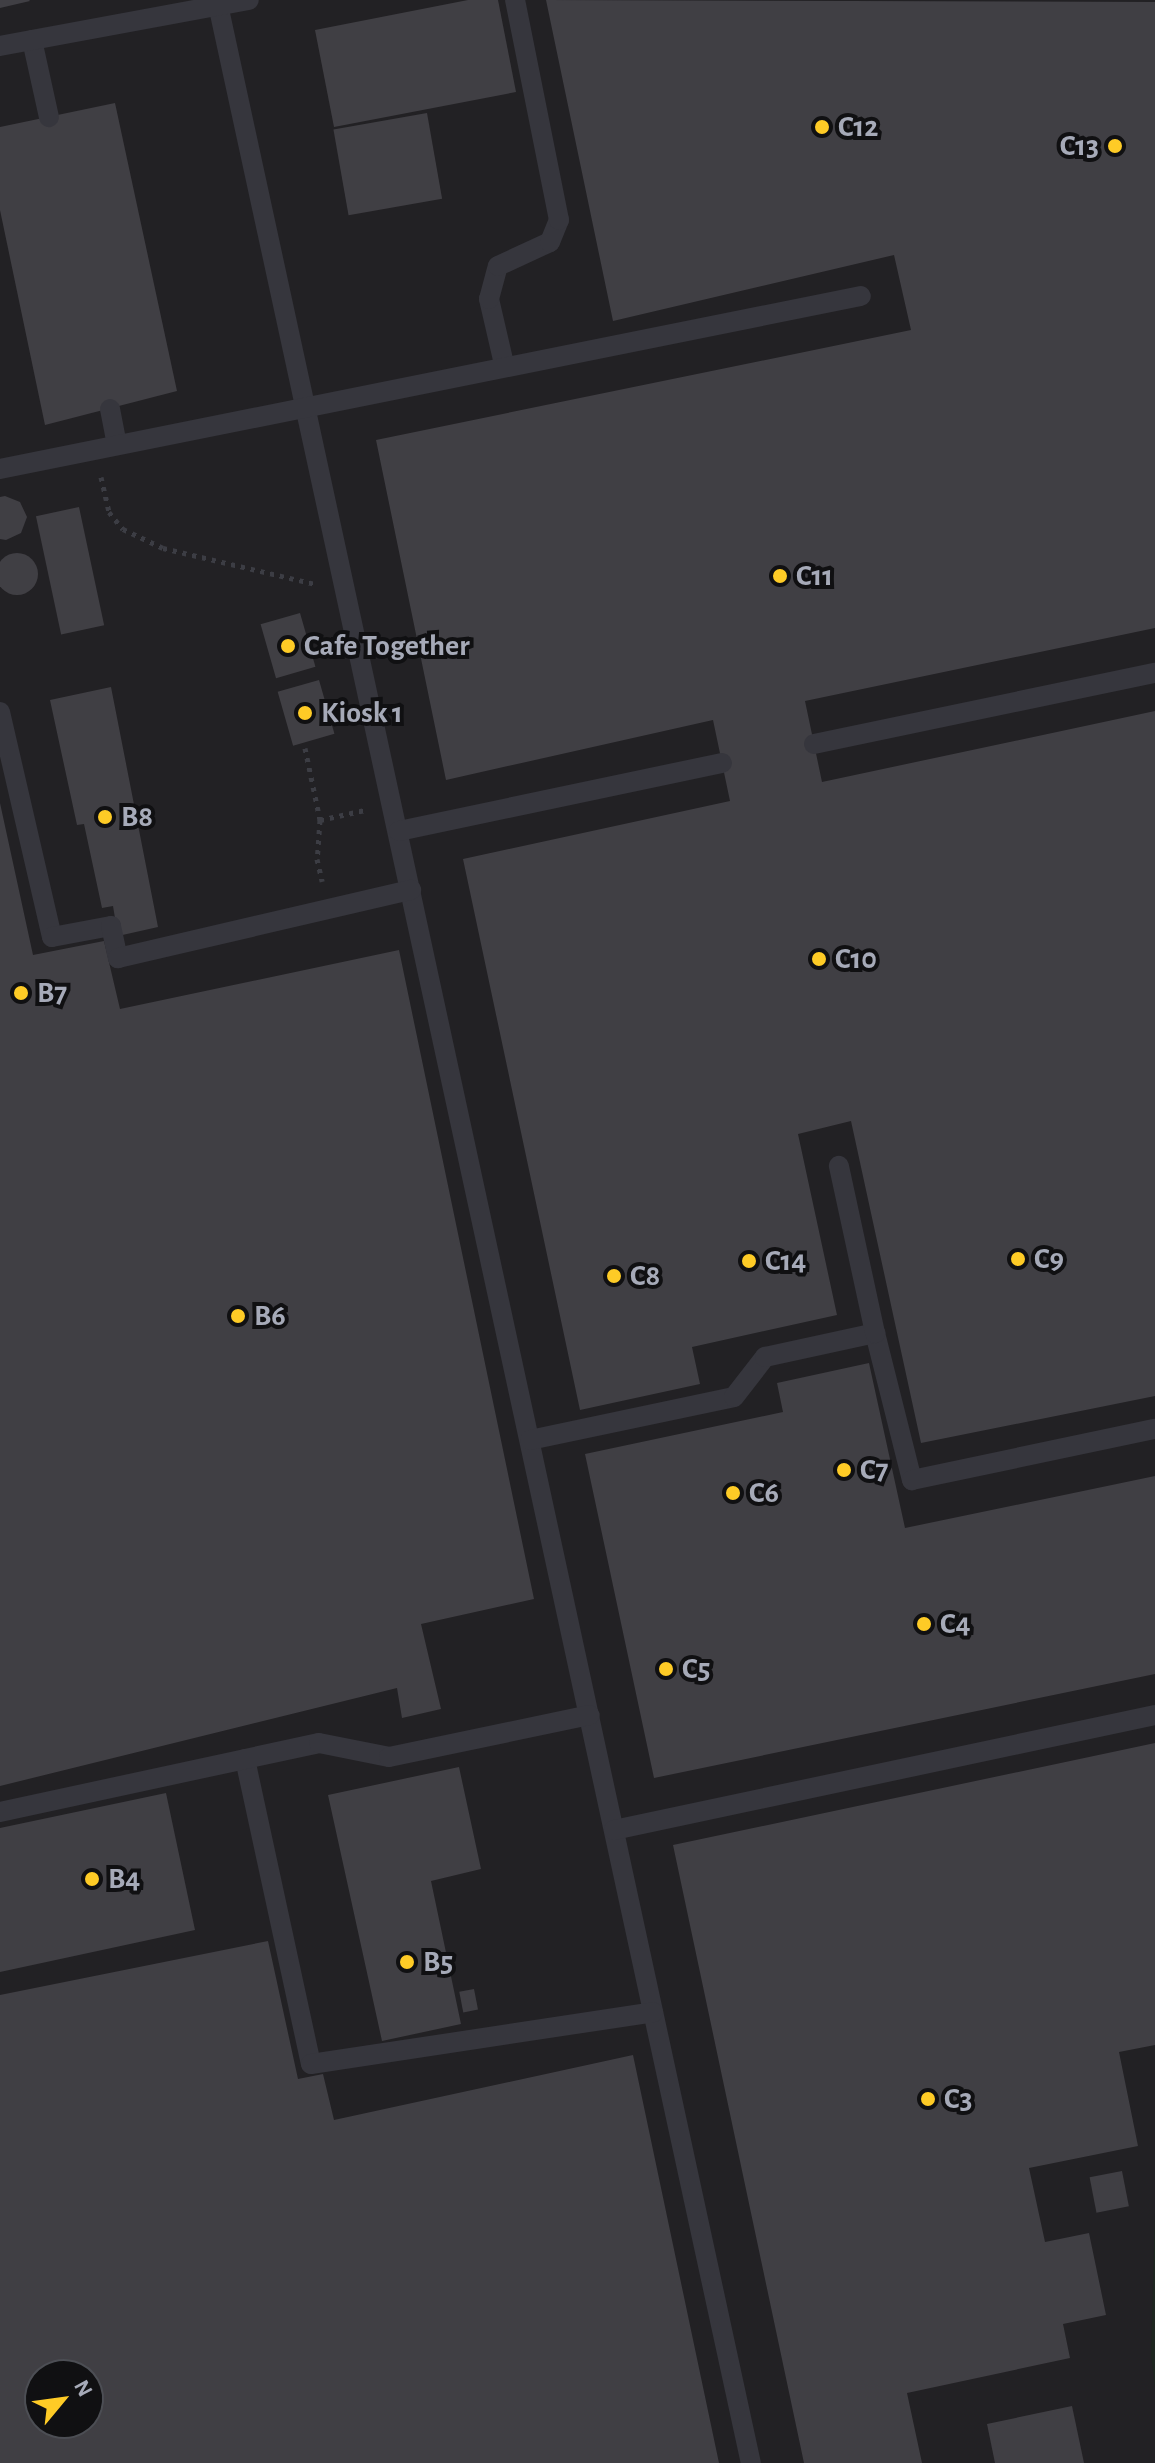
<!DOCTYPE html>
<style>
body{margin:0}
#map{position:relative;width:1155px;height:2463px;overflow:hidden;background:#151517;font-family:"Alegreya Sans",sans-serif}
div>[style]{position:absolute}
.built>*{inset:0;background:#222124}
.green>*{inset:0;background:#1d261f}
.building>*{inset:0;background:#403f44;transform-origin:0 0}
.round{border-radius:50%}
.path>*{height:5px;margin-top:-2.5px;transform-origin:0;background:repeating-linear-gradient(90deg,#3c3d44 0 4px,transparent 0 10px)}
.lane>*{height:20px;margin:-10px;padding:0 10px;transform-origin:10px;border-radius:10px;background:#36363d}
.dots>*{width:22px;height:22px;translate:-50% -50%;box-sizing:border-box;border:4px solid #101012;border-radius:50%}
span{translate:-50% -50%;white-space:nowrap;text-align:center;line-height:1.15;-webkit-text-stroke:8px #101012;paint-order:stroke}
.poi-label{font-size:30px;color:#a6aab8;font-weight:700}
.left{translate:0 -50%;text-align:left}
.right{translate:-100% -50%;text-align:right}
.north{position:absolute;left:24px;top:2359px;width:80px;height:80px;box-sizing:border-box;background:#101012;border:2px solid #4c4e54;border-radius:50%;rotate:61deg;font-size:22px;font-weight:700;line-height:32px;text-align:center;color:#a6aab8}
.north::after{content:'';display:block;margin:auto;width:28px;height:36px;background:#fecb26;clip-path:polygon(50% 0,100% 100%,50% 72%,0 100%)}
</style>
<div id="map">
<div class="built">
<div style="clip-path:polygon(evenodd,0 0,1155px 0,1155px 2463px,0 2463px,0 0,40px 2375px,88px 2375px,88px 2423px,40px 2423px,40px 2375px)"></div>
</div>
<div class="green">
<div style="clip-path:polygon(1155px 2212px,1155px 2387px,1151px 2355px)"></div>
</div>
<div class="building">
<div style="clip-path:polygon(0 0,29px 0,30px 1px,0 8px)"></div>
<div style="clip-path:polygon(468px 0,498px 0,516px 92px,334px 127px,315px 30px)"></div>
<div style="clip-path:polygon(546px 0,1155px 2px,1155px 628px,805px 701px,822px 782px,1155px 711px,1155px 1396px,921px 1443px,851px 1121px,798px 1134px,837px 1315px,692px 1347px,700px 1384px,580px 1410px,463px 859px,730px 801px,713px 720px,446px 780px,376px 440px,911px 330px,894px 255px,613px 321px)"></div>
<div style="clip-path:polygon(115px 103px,177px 391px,45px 425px,0 210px,0 127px)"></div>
<div style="left:427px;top:113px;width:87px;height:95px;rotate:80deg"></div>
<div style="clip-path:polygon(5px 496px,20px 502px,27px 517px,21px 533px,6px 540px,0 539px,0 497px)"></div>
<div style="left:79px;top:507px;width:121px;height:44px;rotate:78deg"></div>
<div class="round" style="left:-4px;top:553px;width:42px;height:42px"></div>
<div style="left:300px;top:613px;width:56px;height:41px;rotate:74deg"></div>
<div style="left:319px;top:680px;width:56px;height:43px;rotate:74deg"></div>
<div style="clip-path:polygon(111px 687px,158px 927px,118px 936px,113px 906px,102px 908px,84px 824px,77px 825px,50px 700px)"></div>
<div style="clip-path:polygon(0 803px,33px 955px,104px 941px,120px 1009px,399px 950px,534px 1599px,421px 1624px,441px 1709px,402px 1718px,397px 1688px,0 1786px)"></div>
<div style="clip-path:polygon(869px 1363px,905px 1528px,1155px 1476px,1155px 1674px,654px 1778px,585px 1454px,783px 1412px,777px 1383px)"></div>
<div style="clip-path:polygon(1155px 1743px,1155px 2045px,1119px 2052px,1138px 2146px,1029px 2168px,1045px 2242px,1089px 2233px,1106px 2315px,1063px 2324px,1070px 2358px,907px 2393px,922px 2463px,804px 2463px,673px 1845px)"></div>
<div style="clip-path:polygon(459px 1767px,481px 1869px,431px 1881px,461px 2024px,382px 2041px,328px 1795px)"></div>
<div style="clip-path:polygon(166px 1793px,195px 1930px,0 1972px,0 1828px)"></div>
<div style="clip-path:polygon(evenodd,268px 1941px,298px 2079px,323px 2074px,334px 2120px,633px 2055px,719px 2463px,0 2463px,0 1995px,268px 1941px,40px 2375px,88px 2375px,88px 2423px,40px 2423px,40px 2375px)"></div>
<div style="left:474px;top:1989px;width:21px;height:15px;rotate:79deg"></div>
<div style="left:1122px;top:2171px;width:36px;height:33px;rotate:79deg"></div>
<div style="clip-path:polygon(1072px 2406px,1084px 2463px,995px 2463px,987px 2424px)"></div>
</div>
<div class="path">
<div style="left:101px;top:477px;width:36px;rotate:77deg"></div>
<div style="left:109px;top:512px;width:22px;rotate:51deg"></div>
<div style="left:123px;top:529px;width:44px;rotate:25.4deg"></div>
<div style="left:163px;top:548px;width:156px;rotate:13.3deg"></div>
<div style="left:305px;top:748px;width:74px;rotate:78.2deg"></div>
<div style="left:320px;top:820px;width:39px;rotate:94deg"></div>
<div style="left:317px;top:859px;width:23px;rotate:77deg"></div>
<div style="left:320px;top:820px;width:46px;rotate:-12.5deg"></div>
</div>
<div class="lane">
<div style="left:217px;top:0;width:2520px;rotate:77.77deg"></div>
<div style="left:32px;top:40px;width:79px;rotate:77.6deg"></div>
<div style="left:0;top:46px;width:253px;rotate:-10.5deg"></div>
<div style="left:504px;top:364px;width:67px;rotate:-103deg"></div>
<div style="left:489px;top:299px;width:34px;rotate:-75deg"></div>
<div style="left:498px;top:266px;width:57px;rotate:-24.8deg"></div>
<div style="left:550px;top:242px;width:24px;rotate:-68deg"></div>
<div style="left:559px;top:220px;width:224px;rotate:-101.3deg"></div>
<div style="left:110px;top:409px;width:36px;rotate:79deg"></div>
<div style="left:0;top:469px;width:878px;rotate:-11.36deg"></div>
<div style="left:0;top:712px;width:231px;rotate:77deg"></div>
<div style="left:52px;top:937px;width:60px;rotate:-10.6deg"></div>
<div style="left:111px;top:926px;width:33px;rotate:78deg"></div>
<div style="left:118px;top:958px;width:301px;rotate:-13.1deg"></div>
<div style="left:814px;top:744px;width:348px;rotate:-11.8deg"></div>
<div style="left:399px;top:831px;width:330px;rotate:-11.9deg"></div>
<div style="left:875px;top:1333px;width:152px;rotate:75.9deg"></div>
<div style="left:912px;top:1480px;width:248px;rotate:-11.9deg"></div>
<div style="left:530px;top:1440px;width:208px;rotate:-11.9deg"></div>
<div style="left:734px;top:1397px;width:51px;rotate:-52.2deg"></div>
<div style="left:765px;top:1357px;width:113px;rotate:-12.3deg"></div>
<div style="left:875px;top:1333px;width:171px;rotate:-102.2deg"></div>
<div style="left:245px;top:1759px;width:312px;rotate:77.8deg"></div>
<div style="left:311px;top:2064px;width:346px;rotate:-8.6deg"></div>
<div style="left:0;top:1812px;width:326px;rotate:-12.2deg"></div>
<div style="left:319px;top:1743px;width:71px;rotate:11.3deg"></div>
<div style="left:389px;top:1757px;width:205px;rotate:-11.8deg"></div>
<div style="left:614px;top:1830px;width:553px;rotate:-12deg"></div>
</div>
<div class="dots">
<div style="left:822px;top:127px;background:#fecb26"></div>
<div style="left:1115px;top:146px;background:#fecb26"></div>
<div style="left:780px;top:576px;background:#fecb26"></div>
<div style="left:288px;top:646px;background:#fecb26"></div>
<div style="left:305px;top:713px;background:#fecb26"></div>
<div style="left:105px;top:817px;background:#fecb26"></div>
<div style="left:819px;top:959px;background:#fecb26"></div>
<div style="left:21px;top:993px;background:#fecb26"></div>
<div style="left:1018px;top:1259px;background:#fecb26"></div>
<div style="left:749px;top:1261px;background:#fecb26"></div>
<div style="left:614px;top:1276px;background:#fecb26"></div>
<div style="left:238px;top:1316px;background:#fecb26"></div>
<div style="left:844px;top:1470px;background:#fecb26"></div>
<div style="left:733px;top:1493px;background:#fecb26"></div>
<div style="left:924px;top:1624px;background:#fecb26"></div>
<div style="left:666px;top:1669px;background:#fecb26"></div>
<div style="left:92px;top:1879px;background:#fecb26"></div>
<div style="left:407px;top:1962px;background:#fecb26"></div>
<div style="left:928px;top:2099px;background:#fecb26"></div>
</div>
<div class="poi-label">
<span class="left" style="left:838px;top:127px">C12</span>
<span class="right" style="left:1099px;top:146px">C13</span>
<span class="left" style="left:796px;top:576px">C11</span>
<span class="left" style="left:304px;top:646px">Cafe Together</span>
<span class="left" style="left:321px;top:713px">Kiosk 1</span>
<span class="left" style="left:121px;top:817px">B8</span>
<span class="left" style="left:835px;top:959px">C10</span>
<span class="left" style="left:37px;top:993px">B7</span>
<span class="left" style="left:1034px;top:1259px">C9</span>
<span class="left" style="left:765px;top:1261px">C14</span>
<span class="left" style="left:630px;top:1276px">C8</span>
<span class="left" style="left:254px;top:1316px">B6</span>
<span class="left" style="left:860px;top:1470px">C7</span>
<span class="left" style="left:749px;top:1493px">C6</span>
<span class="left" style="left:940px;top:1624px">C4</span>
<span class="left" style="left:682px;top:1669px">C5</span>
<span class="left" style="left:108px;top:1879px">B4</span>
<span class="left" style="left:423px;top:1962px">B5</span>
<span class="left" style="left:944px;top:2099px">C3</span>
</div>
<div class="north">N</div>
</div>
